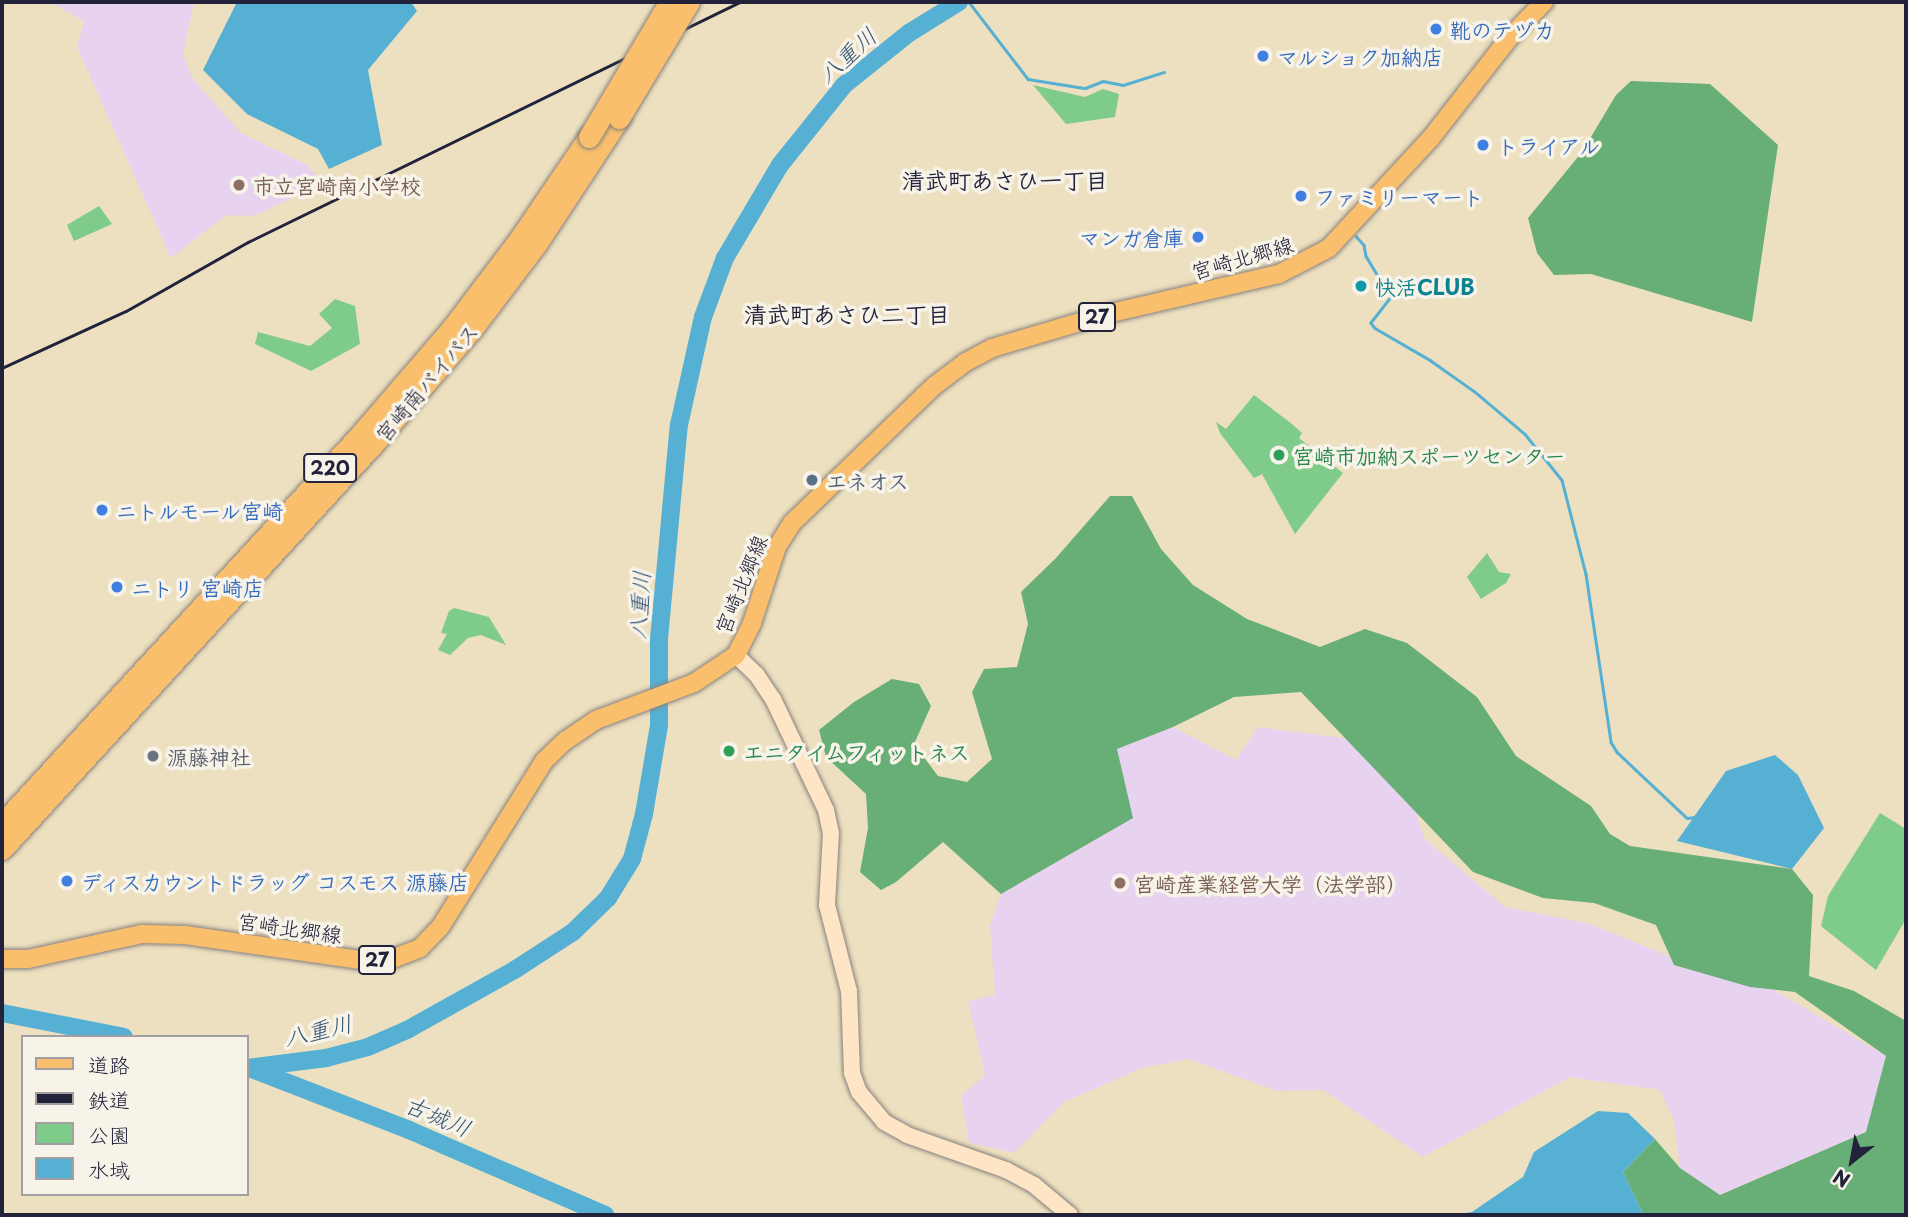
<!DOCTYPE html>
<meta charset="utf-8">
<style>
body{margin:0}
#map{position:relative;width:1908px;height:1217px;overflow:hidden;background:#ede0c0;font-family:"Playpen Sans","Klee One",sans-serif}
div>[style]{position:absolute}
.built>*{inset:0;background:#e7d2ef}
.green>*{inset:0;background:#7fcb8a}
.forest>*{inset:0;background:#67af76}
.water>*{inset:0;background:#55b0d3}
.stream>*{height:2.5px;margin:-1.25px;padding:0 1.25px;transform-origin:1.25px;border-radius:1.25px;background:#55b0d3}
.river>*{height:18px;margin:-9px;padding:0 9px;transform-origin:9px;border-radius:9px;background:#55b0d3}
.roads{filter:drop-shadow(0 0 2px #88817e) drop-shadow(0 0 2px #88817e)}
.secondary>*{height:16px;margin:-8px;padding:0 8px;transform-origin:8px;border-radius:8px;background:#fde5c5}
.primary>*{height:18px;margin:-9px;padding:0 9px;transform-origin:9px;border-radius:9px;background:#f9bf6d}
.highway>*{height:21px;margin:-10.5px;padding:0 10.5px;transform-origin:10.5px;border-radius:10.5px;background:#f9bf6d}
.rail>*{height:2.5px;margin:-1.25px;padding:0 1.25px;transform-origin:1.25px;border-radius:1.25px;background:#22223b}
.bridges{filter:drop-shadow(0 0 2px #88817e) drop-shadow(0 0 2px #88817e)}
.highway-bridge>*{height:21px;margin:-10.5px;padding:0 10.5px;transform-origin:10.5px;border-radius:10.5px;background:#f9bf6d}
.dots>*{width:19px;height:19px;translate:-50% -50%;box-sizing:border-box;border:4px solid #f7f3e8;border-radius:50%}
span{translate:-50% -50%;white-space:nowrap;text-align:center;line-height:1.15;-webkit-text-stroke:7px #f7f3e8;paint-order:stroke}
.shield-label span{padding:2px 5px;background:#f7f3e8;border:2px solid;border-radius:5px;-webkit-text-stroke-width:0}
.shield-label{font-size:19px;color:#22223b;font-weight:700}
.shop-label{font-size:21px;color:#366cbe;font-weight:700}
.left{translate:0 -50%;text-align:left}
.right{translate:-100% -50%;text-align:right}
.education-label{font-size:21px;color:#785e54;font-weight:700}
.street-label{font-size:21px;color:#22223b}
.culture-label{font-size:21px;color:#0d838f;font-weight:700}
.leisure-label{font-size:21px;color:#27864d;font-weight:700}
.service-label{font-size:21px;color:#4e5e75;font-weight:700}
.worship-label{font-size:21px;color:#5b616d;font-weight:700}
.water-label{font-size:23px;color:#345470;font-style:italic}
.neighbourhood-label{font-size:23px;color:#22223b;font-weight:700}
.frame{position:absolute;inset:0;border:4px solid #22223b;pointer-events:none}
.legend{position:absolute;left:21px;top:1035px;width:228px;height:161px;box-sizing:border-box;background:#f7f3e8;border:2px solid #a29fa3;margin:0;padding:9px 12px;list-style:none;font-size:21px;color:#22223b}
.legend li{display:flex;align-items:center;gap:14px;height:35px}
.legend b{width:35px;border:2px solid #a29fa3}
.north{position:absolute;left:1817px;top:1126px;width:70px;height:70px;-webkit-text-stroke:5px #f7f3e8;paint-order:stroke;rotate:211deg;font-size:19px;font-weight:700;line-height:28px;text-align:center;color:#22223b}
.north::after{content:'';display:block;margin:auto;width:24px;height:32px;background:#22223b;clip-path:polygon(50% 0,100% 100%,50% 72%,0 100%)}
</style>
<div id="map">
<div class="built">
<div style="clip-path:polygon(50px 2px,194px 2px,183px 54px,192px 78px,241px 133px,307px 165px,322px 184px,254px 216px,226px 215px,171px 258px,77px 47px,84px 21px)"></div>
<div style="clip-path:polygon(1173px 727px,1236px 760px,1258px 727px,1395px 745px,1424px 838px,1505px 907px,1591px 924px,1666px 955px,1759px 981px,1886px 1056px,1866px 1132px,1719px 1195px,1680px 1168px,1674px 1120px,1660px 1090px,1570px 1077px,1423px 1157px,1323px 1090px,1277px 1091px,1188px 1059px,1142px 1068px,1064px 1102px,1014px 1153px,969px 1143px,961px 1096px,985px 1075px,968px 1001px,995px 995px,990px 925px,1001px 894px,1132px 818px,1117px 749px)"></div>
</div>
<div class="green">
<div style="clip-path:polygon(1033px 85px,1085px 97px,1103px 89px,1119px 94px,1115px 117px,1066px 124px)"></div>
<div style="clip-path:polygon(99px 206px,112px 224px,74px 241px,67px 225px)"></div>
<div style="clip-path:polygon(335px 299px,355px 306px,360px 344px,311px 371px,255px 344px,258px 332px,310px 346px,332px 328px,319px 314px)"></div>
<div style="clip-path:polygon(1254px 395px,1292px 424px,1302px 433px,1299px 438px,1343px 473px,1295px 534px,1262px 474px,1254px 478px,1220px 433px,1216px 422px,1226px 429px)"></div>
<div style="clip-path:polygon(1487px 553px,1499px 572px,1511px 574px,1506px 583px,1481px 599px,1467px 577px)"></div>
<div style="clip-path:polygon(454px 608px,489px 617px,506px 645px,481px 635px,468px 638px,450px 655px,438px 650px,447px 634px,441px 633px,449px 611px)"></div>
<div style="clip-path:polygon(1880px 813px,1906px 829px,1906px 919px,1876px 970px,1821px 926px,1828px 896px)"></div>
</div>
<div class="forest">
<div style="clip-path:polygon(1631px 81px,1710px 84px,1778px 145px,1752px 322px,1591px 274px,1554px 275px,1537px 253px,1528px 218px,1582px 152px,1616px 95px)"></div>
<div style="clip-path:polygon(1110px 496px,1132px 496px,1161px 549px,1193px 585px,1247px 619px,1320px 647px,1365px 629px,1407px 643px,1477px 697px,1516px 756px,1591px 806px,1610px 834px,1630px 846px,1792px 869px,1813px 895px,1809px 976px,1854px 991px,1906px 1021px,1906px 1215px,1646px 1215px,1642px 1212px,1623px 1172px,1655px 1139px,1680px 1168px,1720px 1195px,1866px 1132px,1886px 1056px,1795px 992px,1750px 987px,1674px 965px,1656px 925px,1594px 903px,1543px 898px,1473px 872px,1301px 692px,1234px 697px,1173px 727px,1117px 749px,1133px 818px,1001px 894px,943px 842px,896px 882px,881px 890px,860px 872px,868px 828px,866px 794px,826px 757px,819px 730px,854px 702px,892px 679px,919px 684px,931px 706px,914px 744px,938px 776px,967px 782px,992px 759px,972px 692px,984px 669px,1017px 667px,1028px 624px,1021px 592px,1056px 558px)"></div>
</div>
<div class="water">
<div style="clip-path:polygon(237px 2px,411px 2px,417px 11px,368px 70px,382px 145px,329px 169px,318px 149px,247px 114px,203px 70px)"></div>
<div style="clip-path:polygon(1775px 755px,1798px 775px,1824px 828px,1792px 869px,1677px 841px,1726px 771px)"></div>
<div style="clip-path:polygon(1598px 1111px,1628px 1113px,1655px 1139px,1623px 1172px,1642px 1212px,1646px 1215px,1451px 1215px,1472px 1212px,1523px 1177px,1534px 1152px)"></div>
</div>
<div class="stream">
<div style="left:969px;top:2px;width:97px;rotate:52.5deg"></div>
<div style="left:1028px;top:79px;width:58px;rotate:9deg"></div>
<div style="left:1085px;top:88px;width:19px;rotate:-21deg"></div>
<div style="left:1103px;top:81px;width:20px;rotate:11deg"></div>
<div style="left:1123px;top:85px;width:43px;rotate:-17.6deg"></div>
<div style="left:1356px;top:236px;width:12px;rotate:48deg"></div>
<div style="left:1364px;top:245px;width:11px;rotate:80deg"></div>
<div style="left:1366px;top:256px;width:27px;rotate:59deg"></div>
<div style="left:1380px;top:279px;width:20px;rotate:41deg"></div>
<div style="left:1395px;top:292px;width:39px;rotate:128deg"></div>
<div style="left:1371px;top:323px;width:6px;rotate:51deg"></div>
<div style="left:1375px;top:328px;width:64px;rotate:30.2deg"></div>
<div style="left:1430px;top:360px;width:54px;rotate:35.2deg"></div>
<div style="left:1474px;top:391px;width:67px;rotate:40.1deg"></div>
<div style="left:1525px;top:434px;width:59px;rotate:51.2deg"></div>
<div style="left:1562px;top:480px;width:97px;rotate:75.7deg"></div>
<div style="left:1586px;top:574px;width:170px;rotate:81.5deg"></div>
<div style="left:1611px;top:742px;width:12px;rotate:59deg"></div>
<div style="left:1617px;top:752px;width:96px;rotate:43.3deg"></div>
<div style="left:1687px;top:818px;width:8px;rotate:-7deg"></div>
</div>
<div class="river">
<div style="left:2px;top:1013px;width:124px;rotate:11.1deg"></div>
<div style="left:247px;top:1068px;width:80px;rotate:-7.2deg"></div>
<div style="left:326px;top:1058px;width:43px;rotate:-14.7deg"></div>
<div style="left:368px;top:1047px;width:43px;rotate:-23.6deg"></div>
<div style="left:407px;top:1030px;width:125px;rotate:-29.2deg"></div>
<div style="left:516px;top:969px;width:68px;rotate:-33deg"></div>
<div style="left:573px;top:932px;width:49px;rotate:-44.2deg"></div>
<div style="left:608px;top:898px;width:46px;rotate:-58.4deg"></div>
<div style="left:632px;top:859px;width:47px;rotate:-75.1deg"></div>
<div style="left:644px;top:814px;width:90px;rotate:-80.4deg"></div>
<div style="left:659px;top:725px;width:86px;rotate:-90deg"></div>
<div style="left:659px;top:639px;width:215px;rotate:-84.7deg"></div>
<div style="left:679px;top:425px;width:111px;rotate:-77.5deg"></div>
<div style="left:703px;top:317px;width:63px;rotate:-69.6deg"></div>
<div style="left:725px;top:258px;width:108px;rotate:-59.4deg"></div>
<div style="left:780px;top:165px;width:102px;rotate:-51.3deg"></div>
<div style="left:844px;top:85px;width:83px;rotate:-38.7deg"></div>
<div style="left:909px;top:33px;width:59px;rotate:-31.8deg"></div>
<div style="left:252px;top:1069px;width:168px;rotate:21.2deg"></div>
<div style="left:409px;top:1130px;width:214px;rotate:23.4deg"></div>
</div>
<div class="roads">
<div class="secondary">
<div style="left:736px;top:655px;width:28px;rotate:44deg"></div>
<div style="left:756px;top:674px;width:30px;rotate:56deg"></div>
<div style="left:773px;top:699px;width:123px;rotate:64.5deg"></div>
<div style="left:826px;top:810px;width:24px;rotate:78deg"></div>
<div style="left:831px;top:833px;width:72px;rotate:93.2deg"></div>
<div style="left:827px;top:905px;width:89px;rotate:75.7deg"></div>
<div style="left:849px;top:991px;width:82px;rotate:87.9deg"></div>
<div style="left:852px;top:1073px;width:20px;rotate:70deg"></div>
<div style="left:859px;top:1092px;width:39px;rotate:50deg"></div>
<div style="left:884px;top:1122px;width:26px;rotate:29deg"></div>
<div style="left:907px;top:1135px;width:105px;rotate:19.5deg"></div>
<div style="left:1006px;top:1170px;width:32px;rotate:28deg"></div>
<div style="left:1034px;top:1185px;width:47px;rotate:39.8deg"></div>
</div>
<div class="primary">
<div style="left:2px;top:959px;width:26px"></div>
<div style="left:28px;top:959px;width:117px;rotate:-12.4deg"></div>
<div style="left:142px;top:934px;width:43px;rotate:1.3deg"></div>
<div style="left:185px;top:935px;width:178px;rotate:8.1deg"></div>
<div style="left:361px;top:960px;width:31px;rotate:-2deg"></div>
<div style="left:392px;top:959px;width:30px;rotate:-21deg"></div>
<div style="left:420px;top:948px;width:30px;rotate:-46deg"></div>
<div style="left:441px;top:926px;width:195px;rotate:-58deg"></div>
<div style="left:544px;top:761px;width:29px;rotate:-44deg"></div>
<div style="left:565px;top:741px;width:37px;rotate:-34deg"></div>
<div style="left:596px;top:720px;width:105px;rotate:-20.7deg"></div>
<div style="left:694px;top:683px;width:50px;rotate:-33.7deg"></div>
<div style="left:736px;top:655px;width:36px;rotate:-63deg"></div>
<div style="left:752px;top:623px;width:80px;rotate:-71.8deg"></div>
<div style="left:777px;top:547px;width:28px;rotate:-58deg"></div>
<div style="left:792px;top:523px;width:197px;rotate:-44deg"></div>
<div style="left:934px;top:386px;width:38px;rotate:-37deg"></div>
<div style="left:964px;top:363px;width:32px;rotate:-28deg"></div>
<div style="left:992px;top:348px;width:120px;rotate:-16.5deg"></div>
<div style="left:1107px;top:314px;width:177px;rotate:-13.1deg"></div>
<div style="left:1279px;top:274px;width:56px;rotate:-27.5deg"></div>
<div style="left:1329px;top:248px;width:150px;rotate:-47.2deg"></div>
<div style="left:1431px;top:138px;width:128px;rotate:-52deg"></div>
<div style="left:1510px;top:37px;width:49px;rotate:-45.8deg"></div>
</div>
<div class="highway">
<div style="left:2px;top:824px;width:530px;rotate:-47.37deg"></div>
<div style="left:361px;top:434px;width:141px;rotate:-49.3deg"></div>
<div style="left:453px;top:327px;width:113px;rotate:-52.9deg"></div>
<div style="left:521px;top:237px;width:121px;rotate:-55.8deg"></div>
<div style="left:2px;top:849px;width:552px;rotate:-47.5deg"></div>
<div style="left:375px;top:442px;width:149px;rotate:-49.4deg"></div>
<div style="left:472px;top:329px;width:108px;rotate:-52.9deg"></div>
<div style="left:537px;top:243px;width:149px;rotate:-56.7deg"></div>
</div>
</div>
<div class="rail">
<div style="left:2px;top:368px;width:136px;rotate:-24.7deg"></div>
<div style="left:126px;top:311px;width:140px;rotate:-29.5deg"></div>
<div style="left:248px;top:242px;width:547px;rotate:-26deg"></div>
</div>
<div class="bridges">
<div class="highway-bridge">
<div style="left:619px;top:118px;width:135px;rotate:-58.9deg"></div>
<div style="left:589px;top:137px;width:156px;rotate:-59.2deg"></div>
</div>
</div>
<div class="dots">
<div style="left:1436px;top:29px;background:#3f7fe0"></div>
<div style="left:1263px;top:56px;background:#3f7fe0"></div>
<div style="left:1483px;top:145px;background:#3f7fe0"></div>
<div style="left:239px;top:185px;background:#8d6e63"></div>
<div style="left:1301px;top:196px;background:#3f7fe0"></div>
<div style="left:1198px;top:237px;background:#3f7fe0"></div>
<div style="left:1361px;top:286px;background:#0f9aa8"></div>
<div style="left:1279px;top:455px;background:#2e9e5b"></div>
<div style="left:812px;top:480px;background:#5c6f8a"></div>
<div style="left:102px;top:510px;background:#3f7fe0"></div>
<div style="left:117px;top:587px;background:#3f7fe0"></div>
<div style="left:729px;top:751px;background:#2e9e5b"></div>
<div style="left:153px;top:756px;background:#6b7280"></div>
<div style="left:67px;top:881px;background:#3f7fe0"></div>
<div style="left:1120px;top:883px;background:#8d6e63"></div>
</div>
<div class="shield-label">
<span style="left:1097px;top:317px">27</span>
<span style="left:330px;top:468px">220</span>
<span style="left:377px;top:960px">27</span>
</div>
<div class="shop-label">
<span class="left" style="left:1450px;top:29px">靴のテヅカ</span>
<span class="left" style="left:1277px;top:56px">マルショク加納店</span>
<span class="left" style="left:1497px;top:145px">トライアル</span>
<span class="left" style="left:1315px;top:196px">ファミリーマート</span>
<span class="right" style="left:1184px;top:237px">マンガ倉庫</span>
<span class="left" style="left:116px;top:510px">ニトルモール宮崎</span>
<span class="left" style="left:131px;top:587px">ニトリ 宮崎店</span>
<span class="left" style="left:81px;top:881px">ディスカウントドラッグ コスモス 源藤店</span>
</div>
<div class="education-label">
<span class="left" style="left:253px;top:185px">市立宮崎南小学校</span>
<span class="left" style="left:1134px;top:883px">宮崎産業経営大学（法学部）</span>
</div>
<div class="street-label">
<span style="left:1242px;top:257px;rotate:-16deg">宮崎北郷線</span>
<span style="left:426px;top:382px;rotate:-50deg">宮崎南バイパス</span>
<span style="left:740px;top:584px;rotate:-68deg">宮崎北郷線</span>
<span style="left:290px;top:927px;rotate:8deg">宮崎北郷線</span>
</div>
<div class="culture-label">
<span class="left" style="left:1375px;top:286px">快活CLUB</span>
</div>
<div class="leisure-label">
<span class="left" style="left:1293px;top:455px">宮崎市加納スポーツセンター</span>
<span class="left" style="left:743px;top:751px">エニタイムフィットネス</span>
</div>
<div class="service-label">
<span class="left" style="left:826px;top:480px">エネオス</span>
</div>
<div class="worship-label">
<span class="left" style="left:167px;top:756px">源藤神社</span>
</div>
<div class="water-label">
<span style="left:847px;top:55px;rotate:-42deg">八重川</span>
<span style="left:639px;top:605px;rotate:-86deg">八重川</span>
<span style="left:318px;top:1030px;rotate:-13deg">八重川</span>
<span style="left:438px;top:1116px;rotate:23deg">古城川</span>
</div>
<div class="neighbourhood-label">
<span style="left:1005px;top:180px">清武町あさひ一丁目</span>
<span style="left:847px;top:314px">清武町あさひ二丁目</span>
</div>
<div class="frame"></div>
<ul class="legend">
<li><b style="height:9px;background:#f9bf6d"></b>道路</li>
<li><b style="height:9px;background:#22223b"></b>鉄道</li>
<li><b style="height:19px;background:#7fcb8a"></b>公園</li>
<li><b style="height:19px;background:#55b0d3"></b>水域</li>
</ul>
<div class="north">N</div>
</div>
